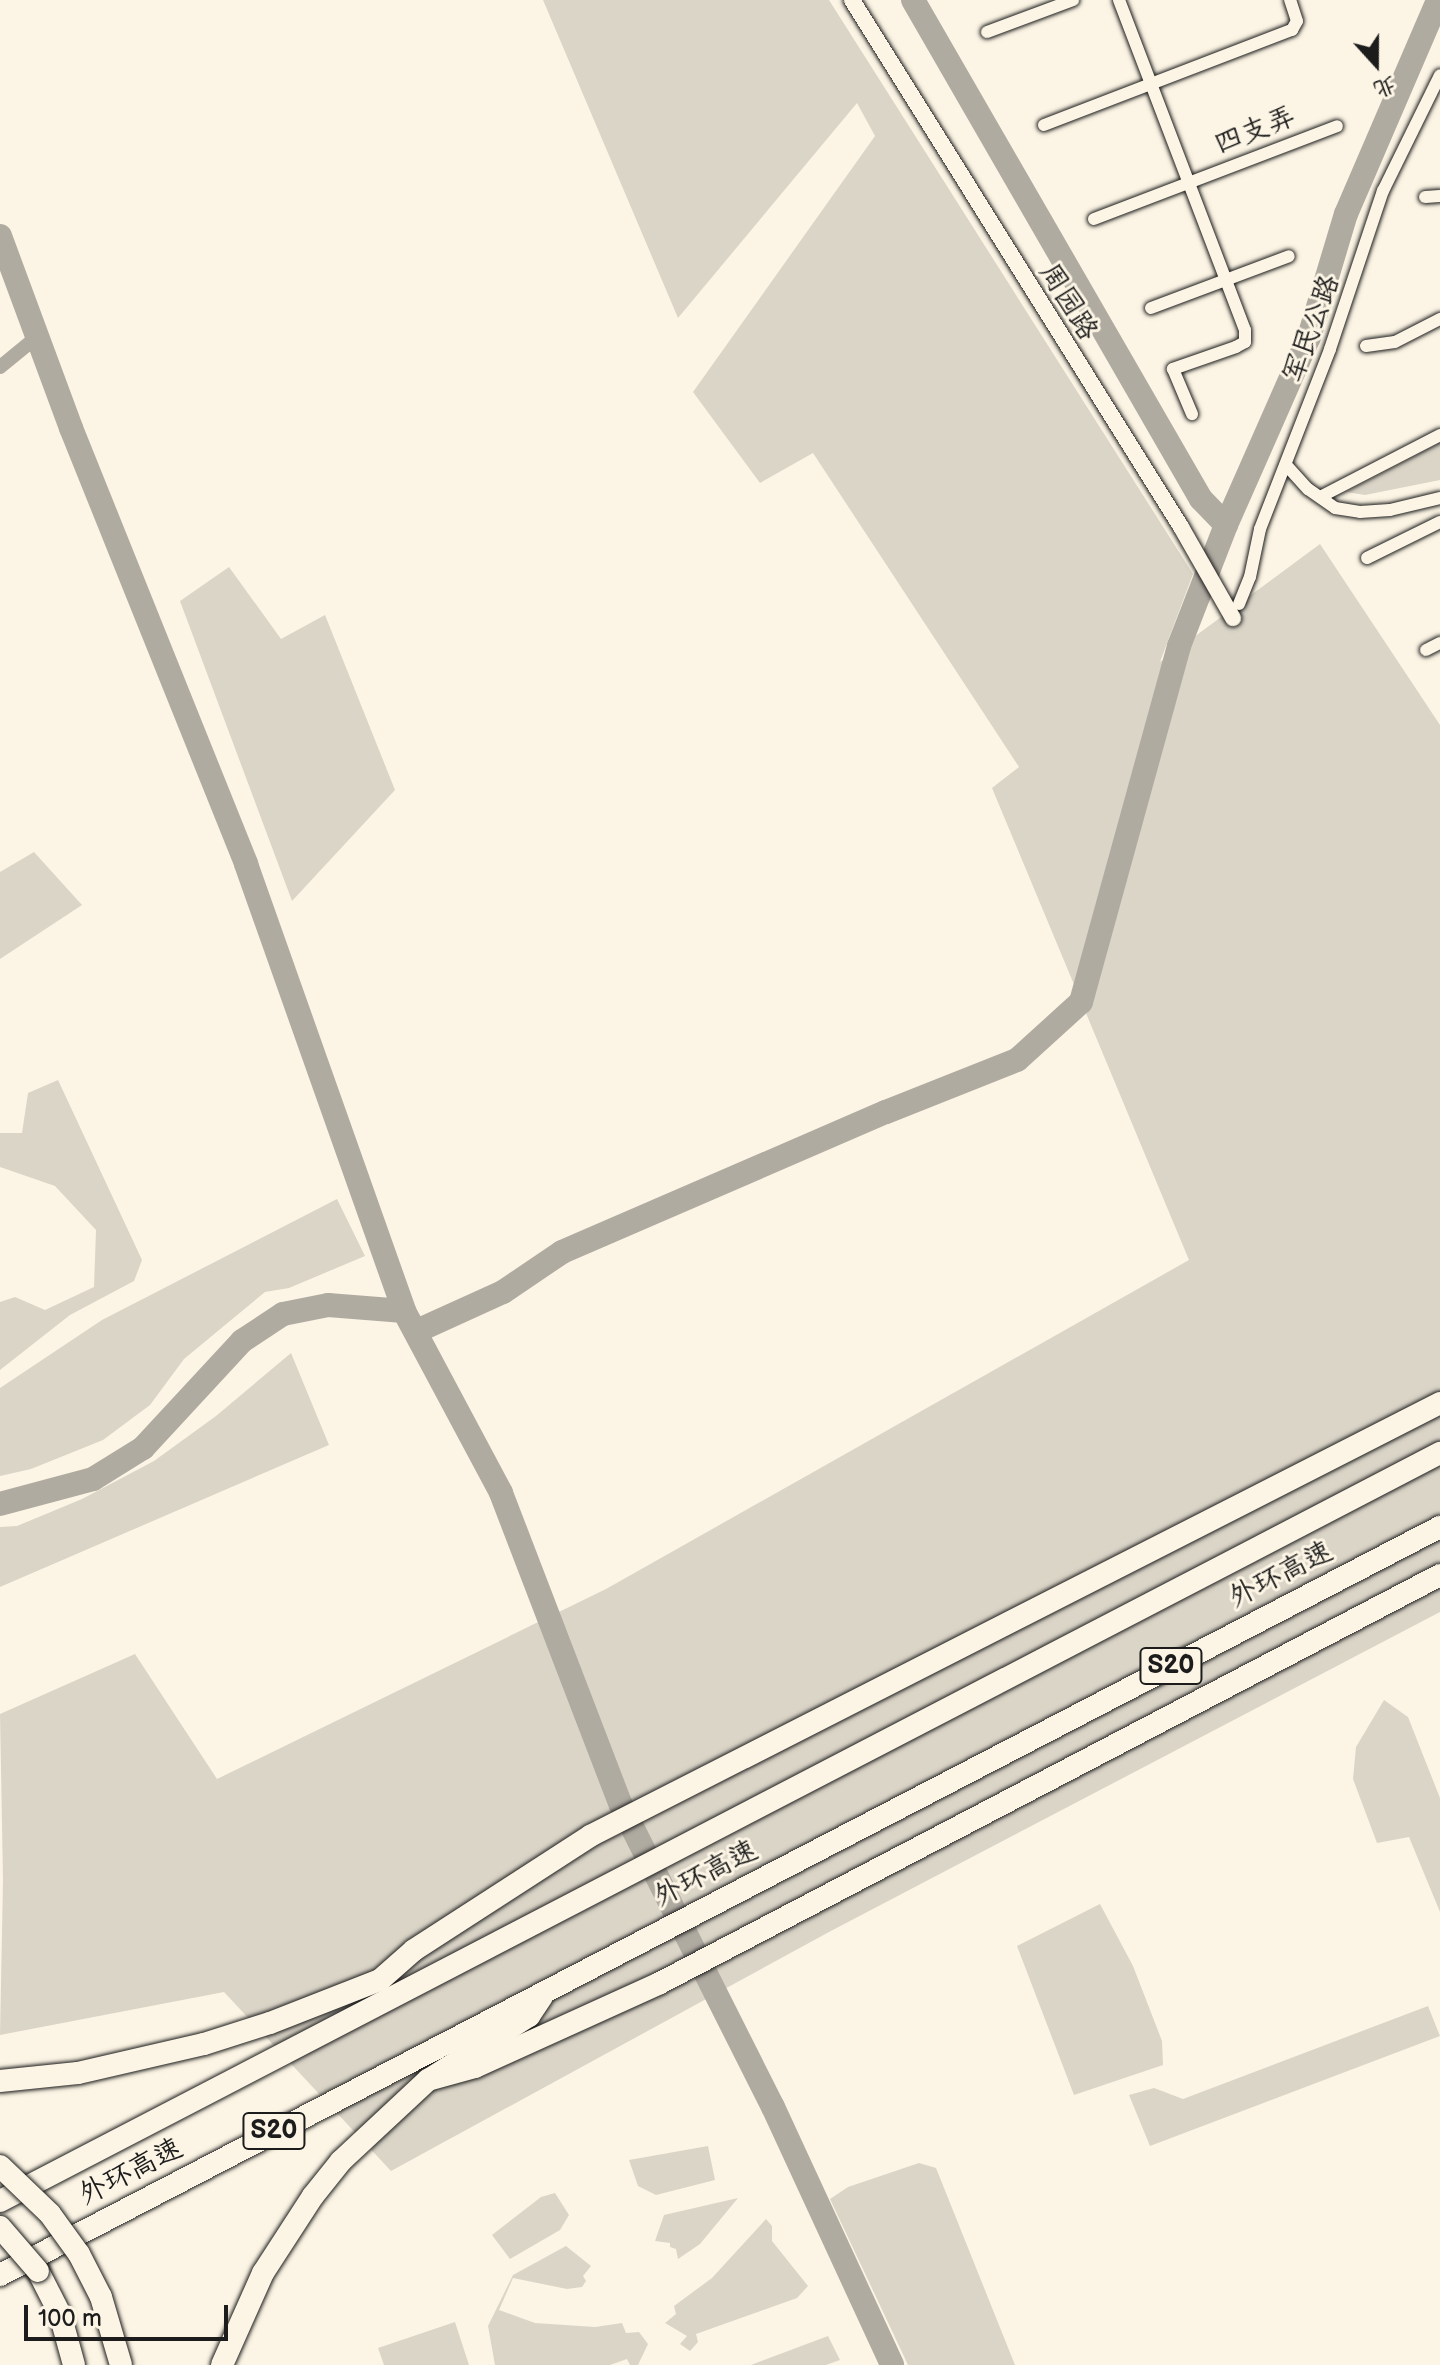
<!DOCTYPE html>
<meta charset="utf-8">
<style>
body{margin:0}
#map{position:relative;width:1440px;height:2365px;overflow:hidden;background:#fcf5e5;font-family:"Balsamiq Sans","LXGW WenKai TC",sans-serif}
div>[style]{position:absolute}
.green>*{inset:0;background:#dbd5c8}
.canal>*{height:14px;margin:-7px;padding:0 7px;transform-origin:7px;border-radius:7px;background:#b0aba1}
.river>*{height:24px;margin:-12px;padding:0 12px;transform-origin:12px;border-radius:12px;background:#b0aba1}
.roads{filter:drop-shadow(0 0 2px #1c1c1c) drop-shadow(0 0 2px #1c1c1c)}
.minor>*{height:12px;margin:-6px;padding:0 6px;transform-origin:6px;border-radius:6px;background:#fcf5e5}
.tertiary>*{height:16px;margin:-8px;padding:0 8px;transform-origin:8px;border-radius:8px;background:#fcf5e5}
.motorway>*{height:22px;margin:-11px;padding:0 11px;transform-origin:11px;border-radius:11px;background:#fcf5e5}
.bridges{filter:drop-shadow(0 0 2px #1c1c1c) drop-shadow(0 0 2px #1c1c1c)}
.motorway-bridge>*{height:22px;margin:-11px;padding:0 11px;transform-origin:11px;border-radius:11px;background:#fcf5e5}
span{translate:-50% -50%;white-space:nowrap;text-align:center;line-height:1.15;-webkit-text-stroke:6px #fcf5e5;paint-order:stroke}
.shield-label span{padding:2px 6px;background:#fcf5e5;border:2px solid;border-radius:6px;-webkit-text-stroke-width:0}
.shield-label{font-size:26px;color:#1c1c1c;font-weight:700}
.street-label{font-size:28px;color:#1c1c1c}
.north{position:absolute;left:1336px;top:24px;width:80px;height:80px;-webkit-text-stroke:6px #fcf5e5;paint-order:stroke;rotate:159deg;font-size:22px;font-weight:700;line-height:32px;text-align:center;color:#1c1c1c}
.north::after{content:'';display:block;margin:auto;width:28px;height:36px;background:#1c1c1c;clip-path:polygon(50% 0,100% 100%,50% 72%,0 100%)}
.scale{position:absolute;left:24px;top:2305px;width:204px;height:36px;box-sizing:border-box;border:4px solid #1c1c1c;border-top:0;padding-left:10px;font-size:24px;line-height:28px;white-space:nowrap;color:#1c1c1c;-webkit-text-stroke:6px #fcf5e5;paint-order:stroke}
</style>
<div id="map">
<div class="green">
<div style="clip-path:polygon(543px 0,829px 0,1193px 574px,1160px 662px,1320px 544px,1440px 725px,1440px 1612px,829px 1932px,391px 2171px,224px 1992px,0 2035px,3px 1880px,0 1714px,135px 1654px,217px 1779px,606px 1589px,1189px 1260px,992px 788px,1019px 767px,813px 453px,760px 483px,693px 392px,875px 136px,857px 103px,678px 318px)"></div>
<div style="clip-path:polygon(1440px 443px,1440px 480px,1365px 495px,1346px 492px)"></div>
<div style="clip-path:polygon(229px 567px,281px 639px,325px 615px,395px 790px,292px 901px,180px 601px)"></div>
<div style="clip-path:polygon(34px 852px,82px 905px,0 959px,0 872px)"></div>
<div style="clip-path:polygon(58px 1080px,142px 1260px,134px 1281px,70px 1315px,0 1370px,0 1302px,15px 1297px,45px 1310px,94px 1287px,96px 1230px,55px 1186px,0 1167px,0 1133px,22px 1133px,28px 1093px)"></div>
<div style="clip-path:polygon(337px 1199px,365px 1256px,289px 1288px,265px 1292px,184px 1359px,150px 1405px,103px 1440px,31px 1469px,0 1476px,0 1388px,102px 1320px)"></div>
<div style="clip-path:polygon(291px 1353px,329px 1445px,0 1587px,0 1527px,17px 1526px,82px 1499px,154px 1461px,216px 1416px)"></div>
<div style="clip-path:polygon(1384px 1700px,1408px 1717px,1440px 1798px,1440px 1912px,1409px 1837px,1377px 1843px,1353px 1779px,1356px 1747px)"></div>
<div style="clip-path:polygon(1100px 1904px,1133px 1966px,1162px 2041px,1163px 2065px,1074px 2095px,1017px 1946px)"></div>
<div style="clip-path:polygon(1428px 2006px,1440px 2036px,1150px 2146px,1129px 2095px,1154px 2088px,1183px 2099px)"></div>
<div style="clip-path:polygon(708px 2146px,715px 2180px,656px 2195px,638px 2186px,629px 2160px)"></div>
<div style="clip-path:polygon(919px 2163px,936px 2168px,1015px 2365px,908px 2365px,830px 2199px,848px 2187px)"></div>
<div style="clip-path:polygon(555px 2193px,569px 2215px,560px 2230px,510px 2259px,492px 2235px,541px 2197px)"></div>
<div style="clip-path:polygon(738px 2198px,700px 2244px,678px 2259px,676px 2249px,670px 2247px,670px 2243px,655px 2241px,664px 2215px)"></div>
<div style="clip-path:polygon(766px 2219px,772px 2226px,772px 2241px,808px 2286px,797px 2298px,696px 2334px,698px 2342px,690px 2351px,680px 2344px,687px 2336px,665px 2323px,676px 2314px,674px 2306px,712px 2278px)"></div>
<div style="clip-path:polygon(566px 2246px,591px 2266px,583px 2276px,586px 2281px,582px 2287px,567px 2289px,513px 2278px,499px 2310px,535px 2323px,595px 2327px,622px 2323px,626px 2333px,639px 2332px,648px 2344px,638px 2365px,630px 2365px,627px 2359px,610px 2365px,495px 2365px,488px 2326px,513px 2275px)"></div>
<div style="clip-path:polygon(455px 2322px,469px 2365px,384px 2365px,378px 2348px)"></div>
<div style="clip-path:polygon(828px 2336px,840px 2360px,826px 2365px,751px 2365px)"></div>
</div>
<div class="canal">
<div style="left:0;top:367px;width:49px;rotate:-39.2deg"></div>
</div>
<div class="river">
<div style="left:913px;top:0;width:576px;rotate:60.01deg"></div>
<div style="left:1201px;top:499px;width:36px;rotate:46deg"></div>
<div style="left:0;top:236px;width:205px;rotate:69.7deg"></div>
<div style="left:71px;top:428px;width:470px;rotate:68.1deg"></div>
<div style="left:246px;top:864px;width:474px;rotate:70.5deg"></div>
<div style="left:404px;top:1311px;width:206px;rotate:61.9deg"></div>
<div style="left:501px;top:1493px;width:334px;rotate:69deg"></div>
<div style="left:621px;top:1805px;width:338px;rotate:63.3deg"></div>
<div style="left:773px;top:2107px;width:284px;rotate:65.2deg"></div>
<div style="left:417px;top:1331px;width:94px;rotate:-24.4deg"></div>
<div style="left:503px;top:1292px;width:71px;rotate:-34.1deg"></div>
<div style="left:562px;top:1252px;width:353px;rotate:-23.4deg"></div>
<div style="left:886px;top:1112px;width:141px;rotate:-21.7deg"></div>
<div style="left:1017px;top:1060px;width:86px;rotate:-42.2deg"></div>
<div style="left:1081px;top:1002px;width:369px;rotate:-74.6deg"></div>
<div style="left:1179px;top:646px;width:130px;rotate:-68.8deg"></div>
<div style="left:1226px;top:525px;width:206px;rotate:-66.2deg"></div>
<div style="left:1309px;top:337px;width:128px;rotate:-73.3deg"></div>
<div style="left:1346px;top:214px;width:233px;rotate:-66.7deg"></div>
<div style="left:0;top:1504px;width:96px;rotate:-15deg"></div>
<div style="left:93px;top:1479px;width:59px;rotate:-31.8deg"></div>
<div style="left:143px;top:1448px;width:146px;rotate:-47.2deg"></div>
<div style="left:242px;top:1341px;width:49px;rotate:-33.4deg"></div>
<div style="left:283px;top:1314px;width:46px;rotate:-11.3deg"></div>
<div style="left:328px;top:1305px;width:76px;rotate:4.5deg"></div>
</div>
<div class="roads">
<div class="minor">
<div style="left:1119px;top:0;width:353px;rotate:69.1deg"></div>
<div style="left:1245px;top:330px;width:12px;rotate:90deg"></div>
<div style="left:1245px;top:342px;width:10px;rotate:151deg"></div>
<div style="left:1236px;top:347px;width:67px;rotate:160.8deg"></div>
<div style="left:1173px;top:369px;width:49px;rotate:67.1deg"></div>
<div style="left:987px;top:32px;width:92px;rotate:-20.4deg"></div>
<div style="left:1044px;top:125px;width:266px;rotate:-21deg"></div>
<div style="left:1292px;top:30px;width:10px;rotate:-61deg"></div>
<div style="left:1297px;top:21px;width:22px;rotate:-108deg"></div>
<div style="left:1425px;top:197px;width:15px;rotate:-4deg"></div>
<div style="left:1094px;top:219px;width:260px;rotate:-20.9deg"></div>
<div style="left:1151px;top:308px;width:147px;rotate:-20.6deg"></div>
<div style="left:1366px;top:346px;width:29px;rotate:-8deg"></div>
<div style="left:1395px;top:342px;width:51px;rotate:-27.1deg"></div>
<div style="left:1287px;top:466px;width:31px;rotate:48deg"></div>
<div style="left:1308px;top:489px;width:33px;rotate:35deg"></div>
<div style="left:1335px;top:508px;width:25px;rotate:9deg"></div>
<div style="left:1360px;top:512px;width:30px;rotate:-4deg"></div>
<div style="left:1390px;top:510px;width:51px;rotate:-13.5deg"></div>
<div style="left:1320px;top:497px;width:135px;rotate:-27.3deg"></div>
<div style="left:1367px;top:558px;width:81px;rotate:-26.3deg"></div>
<div style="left:1239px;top:604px;width:29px;rotate:-68deg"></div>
<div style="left:1250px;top:577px;width:49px;rotate:-78.2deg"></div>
<div style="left:1260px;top:529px;width:193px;rotate:-68.7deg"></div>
<div style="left:1330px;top:349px;width:167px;rotate:-71.5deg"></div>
<div style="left:1383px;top:191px;width:129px;rotate:-63.8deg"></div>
<div style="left:1426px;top:650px;width:16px;rotate:-27deg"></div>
</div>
<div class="tertiary">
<div style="left:852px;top:0;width:621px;rotate:58.02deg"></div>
<div style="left:1181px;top:527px;width:105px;rotate:60.3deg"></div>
</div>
<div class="motorway">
<div style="left:428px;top:2080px;width:49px;rotate:-15.5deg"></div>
<div style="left:475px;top:2067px;width:203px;rotate:-24.4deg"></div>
<div style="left:660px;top:1983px;width:880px;rotate:-27.61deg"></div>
<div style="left:0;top:2081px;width:78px;rotate:-5.9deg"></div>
<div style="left:78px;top:2073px;width:129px;rotate:-13deg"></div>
<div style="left:204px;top:2044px;width:69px;rotate:-17.7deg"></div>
<div style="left:270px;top:2023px;width:118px;rotate:-21.4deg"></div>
<div style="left:380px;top:1980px;width:45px;rotate:-41.4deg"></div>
<div style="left:414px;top:1950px;width:210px;rotate:-32.9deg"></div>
<div style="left:590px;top:1836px;width:954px;rotate:-26.99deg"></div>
<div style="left:0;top:2201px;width:1623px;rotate:-27.45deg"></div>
<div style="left:38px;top:2271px;width:48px;rotate:62.9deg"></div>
<div style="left:60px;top:2314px;width:53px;rotate:74.6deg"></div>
<div style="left:0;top:2275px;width:1623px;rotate:-27.45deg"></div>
<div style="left:222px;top:2365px;width:101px;rotate:-66deg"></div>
<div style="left:263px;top:2273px;width:92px;rotate:-57deg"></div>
<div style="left:313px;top:2196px;width:45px;rotate:-51.3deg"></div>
<div style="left:341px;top:2161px;width:119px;rotate:-43deg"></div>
<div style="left:428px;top:2080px;width:120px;rotate:-32.4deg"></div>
<div style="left:529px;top:2016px;width:23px;rotate:-56deg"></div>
</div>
</div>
<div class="bridges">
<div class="motorway-bridge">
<div style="left:0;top:2166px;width:69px;rotate:43.8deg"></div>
<div style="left:50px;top:2214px;width:49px;rotate:54.1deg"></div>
<div style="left:79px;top:2254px;width:48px;rotate:62.9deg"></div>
<div style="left:101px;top:2297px;width:71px;rotate:73.6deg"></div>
<div style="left:0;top:2227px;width:58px;rotate:49.2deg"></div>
</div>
</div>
<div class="shield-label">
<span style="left:1171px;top:1666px">S20</span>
<span style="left:274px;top:2131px">S20</span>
</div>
<div class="street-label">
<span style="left:1255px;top:131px;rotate:-21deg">四支弄</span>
<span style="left:1068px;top:302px;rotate:58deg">周园路</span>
<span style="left:1312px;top:329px;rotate:-70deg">军民公路</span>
<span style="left:1281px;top:1575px;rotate:-27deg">外环高速</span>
<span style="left:706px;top:1874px;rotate:-27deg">外环高速</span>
<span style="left:131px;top:2172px;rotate:-27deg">外环高速</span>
</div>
<div class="north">北</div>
<div class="scale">100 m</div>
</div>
